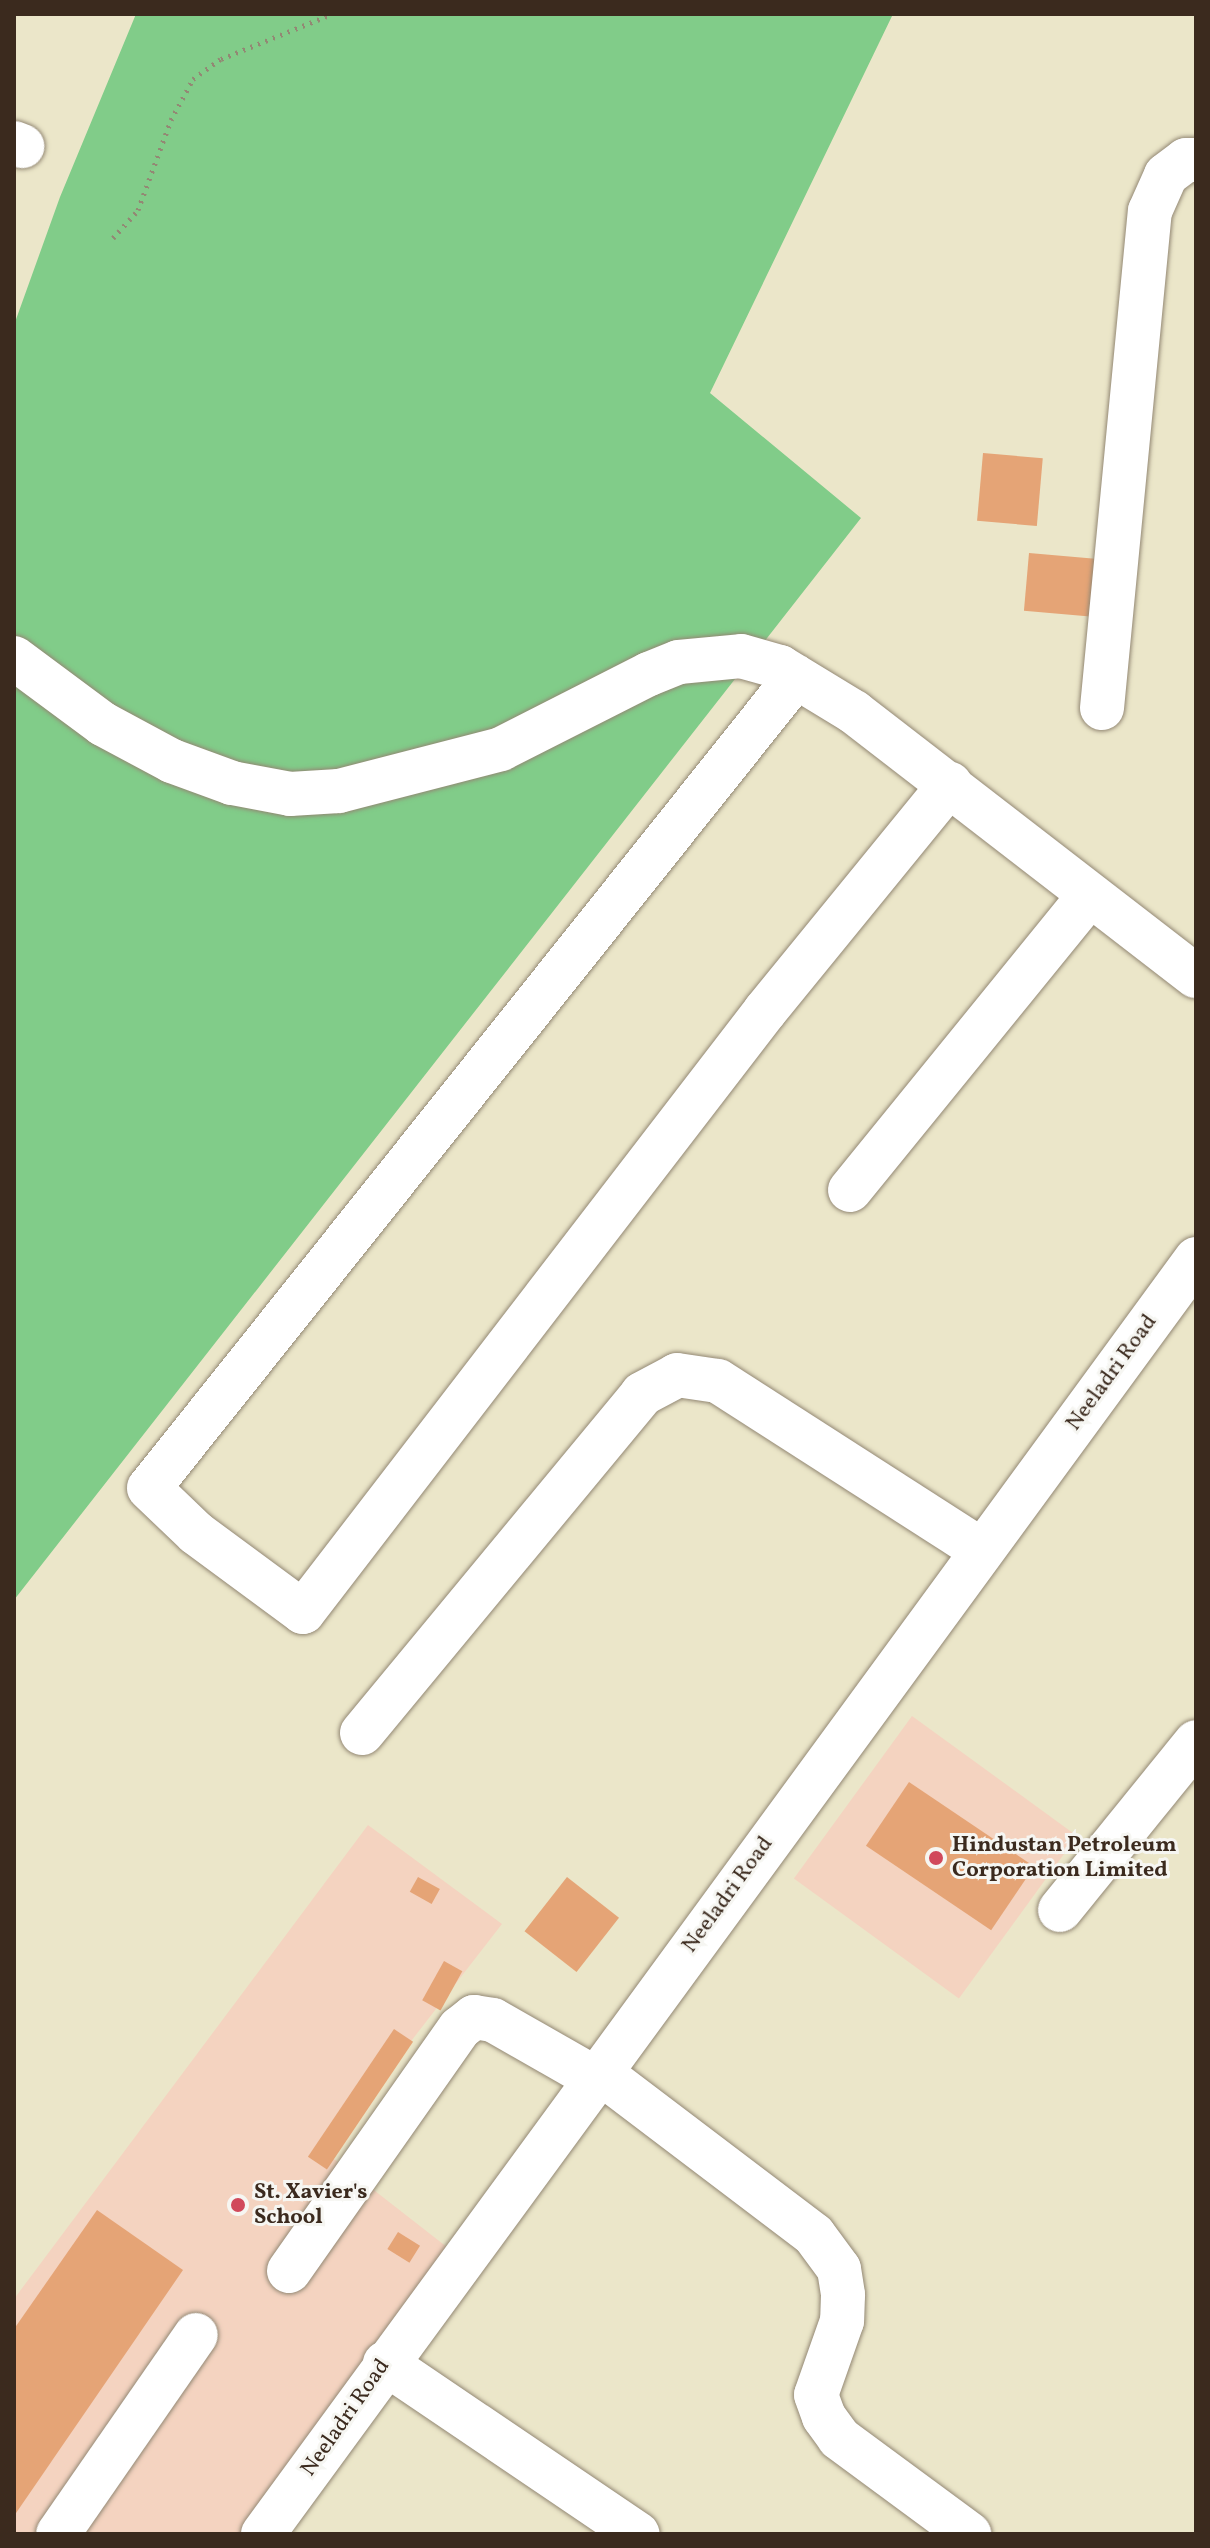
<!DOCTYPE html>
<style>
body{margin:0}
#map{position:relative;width:1210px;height:2548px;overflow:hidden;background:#ebe6c9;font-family:Vollkorn,serif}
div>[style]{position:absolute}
.built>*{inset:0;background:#f4d3c0;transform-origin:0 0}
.green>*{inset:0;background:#81cc89}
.building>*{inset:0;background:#e5a476;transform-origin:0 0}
.path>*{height:5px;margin-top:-2.5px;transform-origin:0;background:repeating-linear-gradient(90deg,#938874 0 2px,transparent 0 8px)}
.roads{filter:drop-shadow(0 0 2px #938874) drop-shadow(0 0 2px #938874)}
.minor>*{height:44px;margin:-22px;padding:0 22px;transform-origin:22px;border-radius:22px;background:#fff}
.major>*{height:44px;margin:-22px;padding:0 22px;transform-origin:22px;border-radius:22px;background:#fff}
.dots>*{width:22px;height:22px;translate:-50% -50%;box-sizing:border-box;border:4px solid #f6f6f2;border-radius:50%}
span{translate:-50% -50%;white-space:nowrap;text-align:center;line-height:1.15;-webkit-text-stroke:6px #f6f6f2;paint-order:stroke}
.street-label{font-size:22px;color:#3b2a1e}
.poi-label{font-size:22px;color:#3b2a1e;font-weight:700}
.left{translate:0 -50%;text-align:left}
.frame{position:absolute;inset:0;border:16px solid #3b2a1e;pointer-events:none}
</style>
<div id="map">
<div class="built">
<div style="left:912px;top:1716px;width:204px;height:201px;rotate:36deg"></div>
<div style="clip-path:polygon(368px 1825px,502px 1924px,325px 2152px,461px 2258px,264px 2534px,14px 2534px,14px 2299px)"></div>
</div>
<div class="green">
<div style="clip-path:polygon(136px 14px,893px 14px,710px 393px,861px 518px,14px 1600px,14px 325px,60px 197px)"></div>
</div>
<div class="building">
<div style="left:983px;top:453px;width:60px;height:68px;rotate:5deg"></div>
<div style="left:1029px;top:553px;width:72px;height:58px;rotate:5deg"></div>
<div style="left:909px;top:1782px;width:151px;height:77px;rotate:34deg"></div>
<div style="left:418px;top:1877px;width:25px;height:17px;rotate:29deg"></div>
<div style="left:567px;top:1877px;width:66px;height:69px;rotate:38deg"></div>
<div style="left:444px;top:1961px;width:21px;height:45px;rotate:29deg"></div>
<div style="left:394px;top:2029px;width:23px;height:154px;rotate:34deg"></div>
<div style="clip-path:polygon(97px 2210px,183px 2270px,14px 2516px,14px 2329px)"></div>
<div style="left:398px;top:2232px;width:26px;height:20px;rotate:32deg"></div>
</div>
<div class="path">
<div style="left:113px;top:238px;width:38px;rotate:-48deg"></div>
<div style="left:138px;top:210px;width:96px;rotate:-69.9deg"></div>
<div style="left:171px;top:120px;width:47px;rotate:-61.8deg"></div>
<div style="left:193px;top:79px;width:34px;rotate:-36deg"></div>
<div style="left:221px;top:59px;width:120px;rotate:-22.1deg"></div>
</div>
<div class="roads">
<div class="minor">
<div style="left:14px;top:143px;width:9px;rotate:21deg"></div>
<div style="left:14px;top:658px;width:111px;rotate:36.6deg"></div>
<div style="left:103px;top:724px;width:78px;rotate:28.2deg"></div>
<div style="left:172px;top:761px;width:64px;rotate:20.1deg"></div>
<div style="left:232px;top:783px;width:59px;rotate:10.7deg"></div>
<div style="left:290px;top:794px;width:49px;rotate:-3.5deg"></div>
<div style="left:339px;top:791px;width:167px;rotate:-14.5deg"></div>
<div style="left:501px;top:749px;width:166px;rotate:-26.9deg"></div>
<div style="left:649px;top:674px;width:32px;rotate:-22deg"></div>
<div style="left:679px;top:662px;width:62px;rotate:-5.5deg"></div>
<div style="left:741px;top:656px;width:41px;rotate:15.8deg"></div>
<div style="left:780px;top:667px;width:87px;rotate:31.3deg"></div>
<div style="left:854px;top:712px;width:432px;rotate:37.7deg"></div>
<div style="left:796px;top:677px;width:1037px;rotate:128.58deg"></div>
<div style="left:149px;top:1488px;width:65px;rotate:43.8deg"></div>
<div style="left:196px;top:1533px;width:133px;rotate:36.4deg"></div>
<div style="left:303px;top:1612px;width:758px;rotate:-52.45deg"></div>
<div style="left:765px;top:1011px;width:293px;rotate:-50.8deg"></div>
<div style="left:1102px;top:708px;width:499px;rotate:-84.5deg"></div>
<div style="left:1150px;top:211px;width:39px;rotate:-66deg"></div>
<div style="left:1166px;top:175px;width:25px;rotate:-37deg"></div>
<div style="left:1186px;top:160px;width:10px"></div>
<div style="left:850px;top:1190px;width:379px;rotate:-50.9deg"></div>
<div style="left:362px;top:1733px;width:440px;rotate:-50.4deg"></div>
<div style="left:642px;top:1394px;width:40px;rotate:-28deg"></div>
<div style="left:677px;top:1375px;width:41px;rotate:8.3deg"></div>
<div style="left:718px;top:1381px;width:313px;rotate:32.7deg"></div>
<div style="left:1060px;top:1910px;width:216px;rotate:-51deg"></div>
<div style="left:598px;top:2071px;width:271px;rotate:37.2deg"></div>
<div style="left:814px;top:2235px;width:42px;rotate:53.7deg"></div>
<div style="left:839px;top:2269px;width:26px;rotate:81deg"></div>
<div style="left:843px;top:2295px;width:26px;rotate:92deg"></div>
<div style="left:842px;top:2321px;width:78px;rotate:109.4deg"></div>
<div style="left:816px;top:2395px;width:23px;rotate:70deg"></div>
<div style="left:824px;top:2417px;width:26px;rotate:54deg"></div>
<div style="left:839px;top:2438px;width:162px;rotate:36.4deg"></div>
<div style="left:289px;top:2271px;width:297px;rotate:-54.9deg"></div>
<div style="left:460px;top:2028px;width:18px;rotate:-38deg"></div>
<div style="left:474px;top:2017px;width:19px;rotate:9deg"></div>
<div style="left:493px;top:2020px;width:115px;rotate:29.7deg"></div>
<div style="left:385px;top:2363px;width:305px;rotate:34.1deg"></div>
<div style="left:58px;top:2534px;width:242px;rotate:-55.3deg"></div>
</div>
<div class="major">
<div style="left:263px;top:2534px;width:1580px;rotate:-53.8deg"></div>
</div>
</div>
<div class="dots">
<div style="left:936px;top:1858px;background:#d1495b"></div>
<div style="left:238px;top:2205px;background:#d1495b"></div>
</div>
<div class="street-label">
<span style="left:1112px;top:1373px;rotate:-54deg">Neeladri Road</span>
<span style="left:728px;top:1895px;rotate:-54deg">Neeladri Road</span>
<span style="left:346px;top:2418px;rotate:-55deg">Neeladri Road</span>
</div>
<div class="poi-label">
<span class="left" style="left:952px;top:1858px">Hindustan Petroleum<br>Corporation Limited</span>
<span class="left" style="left:254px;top:2205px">St. Xavier's<br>School</span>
</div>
<div class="frame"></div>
</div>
